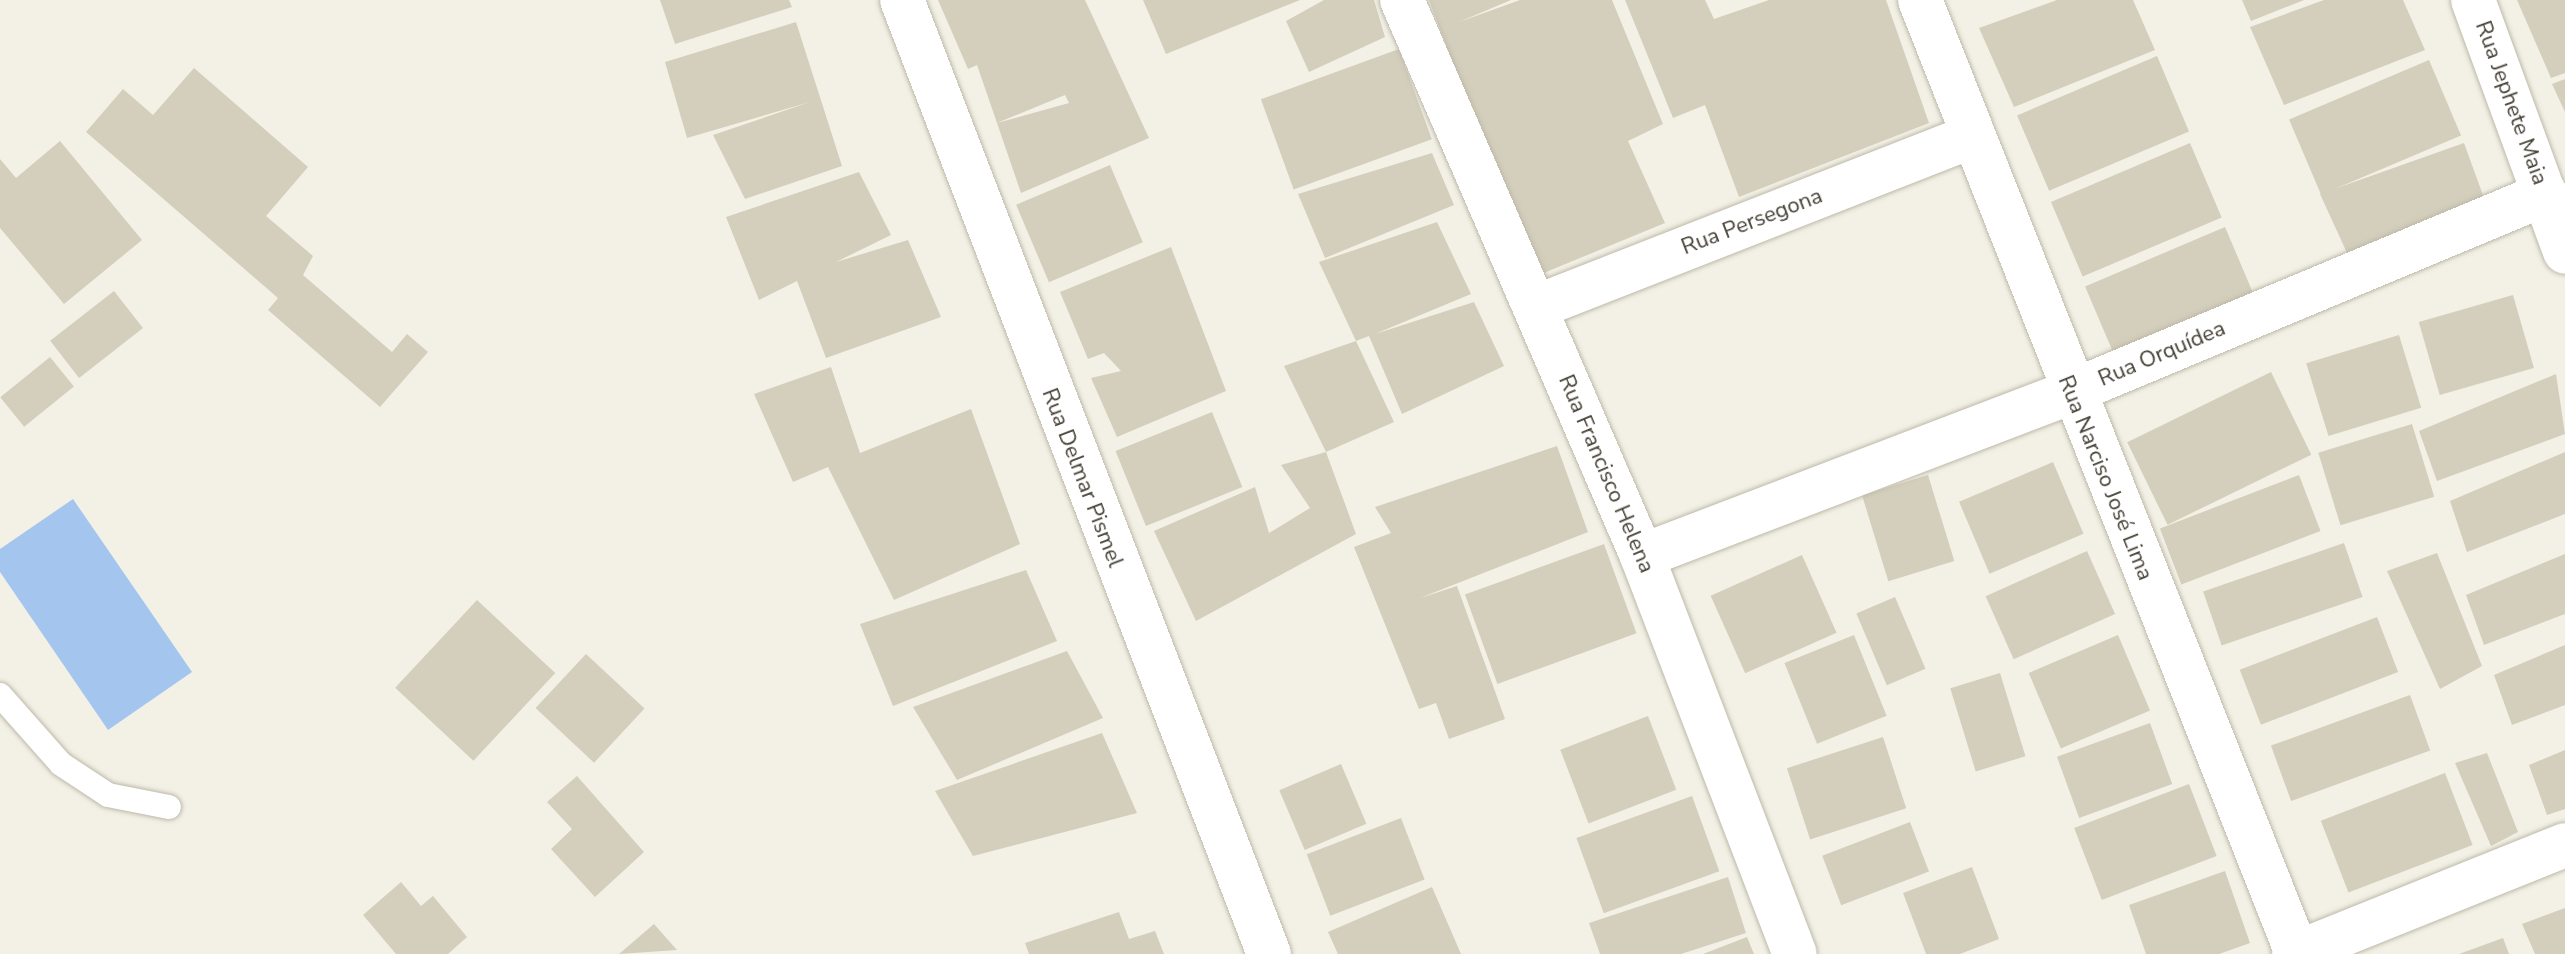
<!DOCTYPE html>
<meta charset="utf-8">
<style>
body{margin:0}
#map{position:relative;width:2565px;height:954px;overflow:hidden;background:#f3f1e6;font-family:"Nunito Sans",sans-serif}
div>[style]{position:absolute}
.water>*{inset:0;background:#a4c6ee}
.building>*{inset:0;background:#d4cebc;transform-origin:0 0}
.roads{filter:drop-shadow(0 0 2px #beb9a9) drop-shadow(0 0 2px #beb9a9)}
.lane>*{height:24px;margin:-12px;padding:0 12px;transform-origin:12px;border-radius:12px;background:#fff}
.street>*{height:44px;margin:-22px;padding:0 22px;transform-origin:22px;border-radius:22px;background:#fff}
span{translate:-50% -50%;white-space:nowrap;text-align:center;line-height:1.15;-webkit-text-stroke:7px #fff;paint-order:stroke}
.street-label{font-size:22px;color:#454136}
</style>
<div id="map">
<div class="water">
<div style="clip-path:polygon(73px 499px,192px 672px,108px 730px,0 572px,0 549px)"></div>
</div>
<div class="building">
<div style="clip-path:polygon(660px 0,789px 0,792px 7px,675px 44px)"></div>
<div style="clip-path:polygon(938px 0,1085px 0,1149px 138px,1021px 193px,997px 123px,1069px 103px,1065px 95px,997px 123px,977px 65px,968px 69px)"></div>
<div style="clip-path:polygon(1143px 0,1300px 0,1166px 54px)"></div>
<div style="clip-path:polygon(1324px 0,1374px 0,1385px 37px,1309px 72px,1286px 21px)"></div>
<div style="clip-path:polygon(1429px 0,1511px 0,1459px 22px,1520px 0,1612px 0,1663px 124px,1628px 141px,1665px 223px,1534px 277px)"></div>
<div style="clip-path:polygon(1625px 0,1705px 0,1714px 19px,1769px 0,1886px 0,1929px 123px,1739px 197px,1705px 105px,1673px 118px)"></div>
<div style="clip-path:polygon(2057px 0,2133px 0,2155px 50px,2014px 107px,1979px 28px)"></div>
<div style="clip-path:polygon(2242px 0,2304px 0,2251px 21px)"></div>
<div style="clip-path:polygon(2324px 0,2403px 0,2425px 50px,2284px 105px,2250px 27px)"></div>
<div style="clip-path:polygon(2517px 0,2565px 0,2565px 73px,2551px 78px)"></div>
<div style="clip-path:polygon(796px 22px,842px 166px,745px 199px,713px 135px,810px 102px,687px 138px,665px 62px)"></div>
<div style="left:1399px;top:49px;width:96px;height:147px;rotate:70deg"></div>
<div style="left:2157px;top:56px;width:82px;height:152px;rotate:67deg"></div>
<div style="left:2429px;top:60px;width:82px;height:152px;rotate:67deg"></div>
<div style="clip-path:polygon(194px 68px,308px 167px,266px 216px,313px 256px,303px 275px,392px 352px,407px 334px,428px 352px,380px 407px,268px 310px,278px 298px,86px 132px,123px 89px,153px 115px)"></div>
<div style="clip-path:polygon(2565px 79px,2565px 112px,2552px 84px)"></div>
<div style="clip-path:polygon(60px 141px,142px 240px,64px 304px,0 228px,0 159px,16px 178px)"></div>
<div style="left:2190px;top:143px;width:81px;height:151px;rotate:67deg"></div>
<div style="clip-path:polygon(2464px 143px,2488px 209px,2353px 266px,2320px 194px)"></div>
<div style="clip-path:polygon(1432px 153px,1454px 205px,1325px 258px,1298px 194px)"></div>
<div style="left:1110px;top:165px;width:84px;height:102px;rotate:67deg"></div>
<div style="clip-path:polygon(859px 172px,891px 235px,836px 262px,908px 240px,941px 317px,826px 358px,797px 281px,759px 300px,726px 217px)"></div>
<div style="clip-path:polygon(1437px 222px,1471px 294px,1375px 334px,1474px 302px,1504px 366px,1402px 414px,1369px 336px,1356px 341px,1394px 422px,1326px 452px,1284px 366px,1356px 341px,1319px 262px)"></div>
<div style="left:2225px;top:227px;width:82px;height:152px;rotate:67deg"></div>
<div style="clip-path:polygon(1171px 247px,1226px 391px,1117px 437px,1091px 378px,1121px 371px,1104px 353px,1088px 359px,1060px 292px)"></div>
<div style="left:114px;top:291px;width:47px;height:81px;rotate:52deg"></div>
<div style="left:2513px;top:295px;width:76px;height:98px;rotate:74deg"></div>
<div style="left:2399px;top:335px;width:76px;height:97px;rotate:73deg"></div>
<div style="left:50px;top:357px;width:38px;height:64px;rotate:51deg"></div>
<div style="clip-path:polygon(831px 367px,860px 453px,971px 409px,1020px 544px,894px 600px,828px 467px,793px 482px,754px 394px)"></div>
<div style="left:2271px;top:372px;width:92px;height:160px;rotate:64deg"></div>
<div style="clip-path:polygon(2556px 374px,2565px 434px,2437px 481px,2419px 431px)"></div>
<div style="left:1212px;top:412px;width:81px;height:104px;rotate:68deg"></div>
<div style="left:2412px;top:424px;width:76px;height:98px;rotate:73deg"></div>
<div style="clip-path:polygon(1557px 446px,1588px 532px,1420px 598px,1457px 586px,1505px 719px,1449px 739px,1436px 703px,1419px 709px,1354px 547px,1391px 533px,1375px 507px)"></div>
<div style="clip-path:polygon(1326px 452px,1356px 534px,1196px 621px,1154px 531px,1255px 487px,1269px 533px,1310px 508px,1281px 465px)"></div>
<div style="clip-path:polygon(2565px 452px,2565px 514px,2467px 552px,2450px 501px)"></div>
<div style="left:2053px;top:462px;width:78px;height:102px;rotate:67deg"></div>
<div style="left:1928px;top:475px;width:90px;height:69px;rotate:73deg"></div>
<div style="left:2299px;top:475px;width:60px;height:149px;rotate:69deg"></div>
<div style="left:2344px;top:543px;width:57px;height:149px;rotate:71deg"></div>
<div style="left:1604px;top:544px;width:95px;height:148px;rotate:70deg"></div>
<div style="left:2087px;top:551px;width:69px;height:111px;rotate:66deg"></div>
<div style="clip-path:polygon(2437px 553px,2482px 666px,2440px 689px,2387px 571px)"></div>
<div style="clip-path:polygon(2565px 554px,2565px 614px,2484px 645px,2466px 595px)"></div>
<div style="left:1802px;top:555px;width:85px;height:100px;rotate:66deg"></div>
<div style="clip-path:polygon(1026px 570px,1057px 641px,893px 706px,860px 624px)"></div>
<div style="left:1895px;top:597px;width:78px;height:42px;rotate:67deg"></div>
<div style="left:477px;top:600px;width:107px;height:120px;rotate:43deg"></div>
<div style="left:2377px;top:617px;width:59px;height:147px;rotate:69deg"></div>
<div style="left:1854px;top:635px;width:87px;height:75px;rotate:68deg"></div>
<div style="left:2118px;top:635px;width:82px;height:97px;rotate:67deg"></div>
<div style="clip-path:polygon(2565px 645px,2565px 705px,2512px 725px,2494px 675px)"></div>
<div style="clip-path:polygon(1067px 651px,1103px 718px,957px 780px,913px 707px)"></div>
<div style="left:586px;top:654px;width:80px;height:74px;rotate:43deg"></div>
<div style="left:2000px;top:673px;width:87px;height:52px;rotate:73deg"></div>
<div style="left:2410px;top:695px;width:59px;height:148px;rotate:70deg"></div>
<div style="left:1648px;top:716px;width:79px;height:94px;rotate:69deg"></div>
<div style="left:2150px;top:723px;width:65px;height:99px;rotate:70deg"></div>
<div style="clip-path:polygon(1102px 733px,1137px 813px,973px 856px,935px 791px)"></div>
<div style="left:1883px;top:737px;width:75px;height:101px;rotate:72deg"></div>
<div style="clip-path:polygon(2565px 750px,2565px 809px,2547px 815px,2529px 765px)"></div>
<div style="clip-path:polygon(2487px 753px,2518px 832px,2491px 846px,2455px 763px)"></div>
<div style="left:1341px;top:764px;width:65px;height:67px;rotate:67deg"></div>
<div style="left:2445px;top:773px;width:77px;height:133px;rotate:69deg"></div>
<div style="clip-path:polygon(577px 776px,644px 852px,595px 897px,551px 849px,572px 829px,547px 802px)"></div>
<div style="left:2189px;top:784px;width:77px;height:123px;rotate:69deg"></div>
<div style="left:1692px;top:796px;width:80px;height:123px;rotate:70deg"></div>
<div style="left:1401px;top:818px;width:66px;height:101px;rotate:69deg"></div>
<div style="left:1910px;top:822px;width:53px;height:94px;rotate:69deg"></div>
<div style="clip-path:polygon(1972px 867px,1999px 939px,1960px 954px,1926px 954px,1903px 893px)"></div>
<div style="clip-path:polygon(2225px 871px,2250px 943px,2219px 954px,2146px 954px,2129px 905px)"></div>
<div style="clip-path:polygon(1728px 877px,1746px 933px,1681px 954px,1600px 954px,1589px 923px)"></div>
<div style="clip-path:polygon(401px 882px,421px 906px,433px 896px,467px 937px,448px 954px,396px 954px,363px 915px)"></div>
<div style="clip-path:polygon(1432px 887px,1461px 954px,1338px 954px,1328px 932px)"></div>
<div style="clip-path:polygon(2565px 908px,2565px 954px,2535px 954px,2522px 924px)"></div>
<div style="clip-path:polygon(1119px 912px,1129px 939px,1155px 931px,1164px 954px,1029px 954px,1025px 943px)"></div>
<div style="clip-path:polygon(654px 924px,677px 950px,619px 954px)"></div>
<div style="clip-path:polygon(1747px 937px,1754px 954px,1703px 954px)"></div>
<div style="clip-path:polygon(2503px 938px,2509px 954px,2459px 954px)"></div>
</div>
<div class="roads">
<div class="lane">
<div style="left:0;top:695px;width:92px;rotate:48.5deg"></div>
<div style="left:61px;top:764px;width:56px;rotate:33.4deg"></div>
<div style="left:108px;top:795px;width:62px;rotate:11.1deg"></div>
</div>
<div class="street">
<div style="left:902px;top:0;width:1022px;rotate:68.96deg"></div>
<div style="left:1402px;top:0;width:606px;rotate:66.65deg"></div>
<div style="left:1642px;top:556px;width:426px;rotate:69deg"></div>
<div style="left:1920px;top:0;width:1025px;rotate:68.42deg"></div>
<div style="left:2473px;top:0;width:268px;rotate:69.9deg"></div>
<div style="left:1536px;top:307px;width:464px;rotate:-21.4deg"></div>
<div style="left:1642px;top:556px;width:459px;rotate:-20.9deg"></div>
<div style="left:2071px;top:392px;width:514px;rotate:-22.67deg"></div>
<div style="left:2294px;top:954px;width:292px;rotate:-21.9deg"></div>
</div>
</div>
<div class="street-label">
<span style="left:2511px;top:103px;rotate:70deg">Rua Jephete Maia</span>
<span style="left:1752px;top:222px;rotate:-21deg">Rua Persegona</span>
<span style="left:2162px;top:354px;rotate:-23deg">Rua Orquídea</span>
<span style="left:1606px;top:474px;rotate:67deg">Rua Francisco Helena</span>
<span style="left:1082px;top:478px;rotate:69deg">Rua Delmar Pismel</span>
<span style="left:2105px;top:478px;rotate:68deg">Rua Narciso José Lima</span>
</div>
</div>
